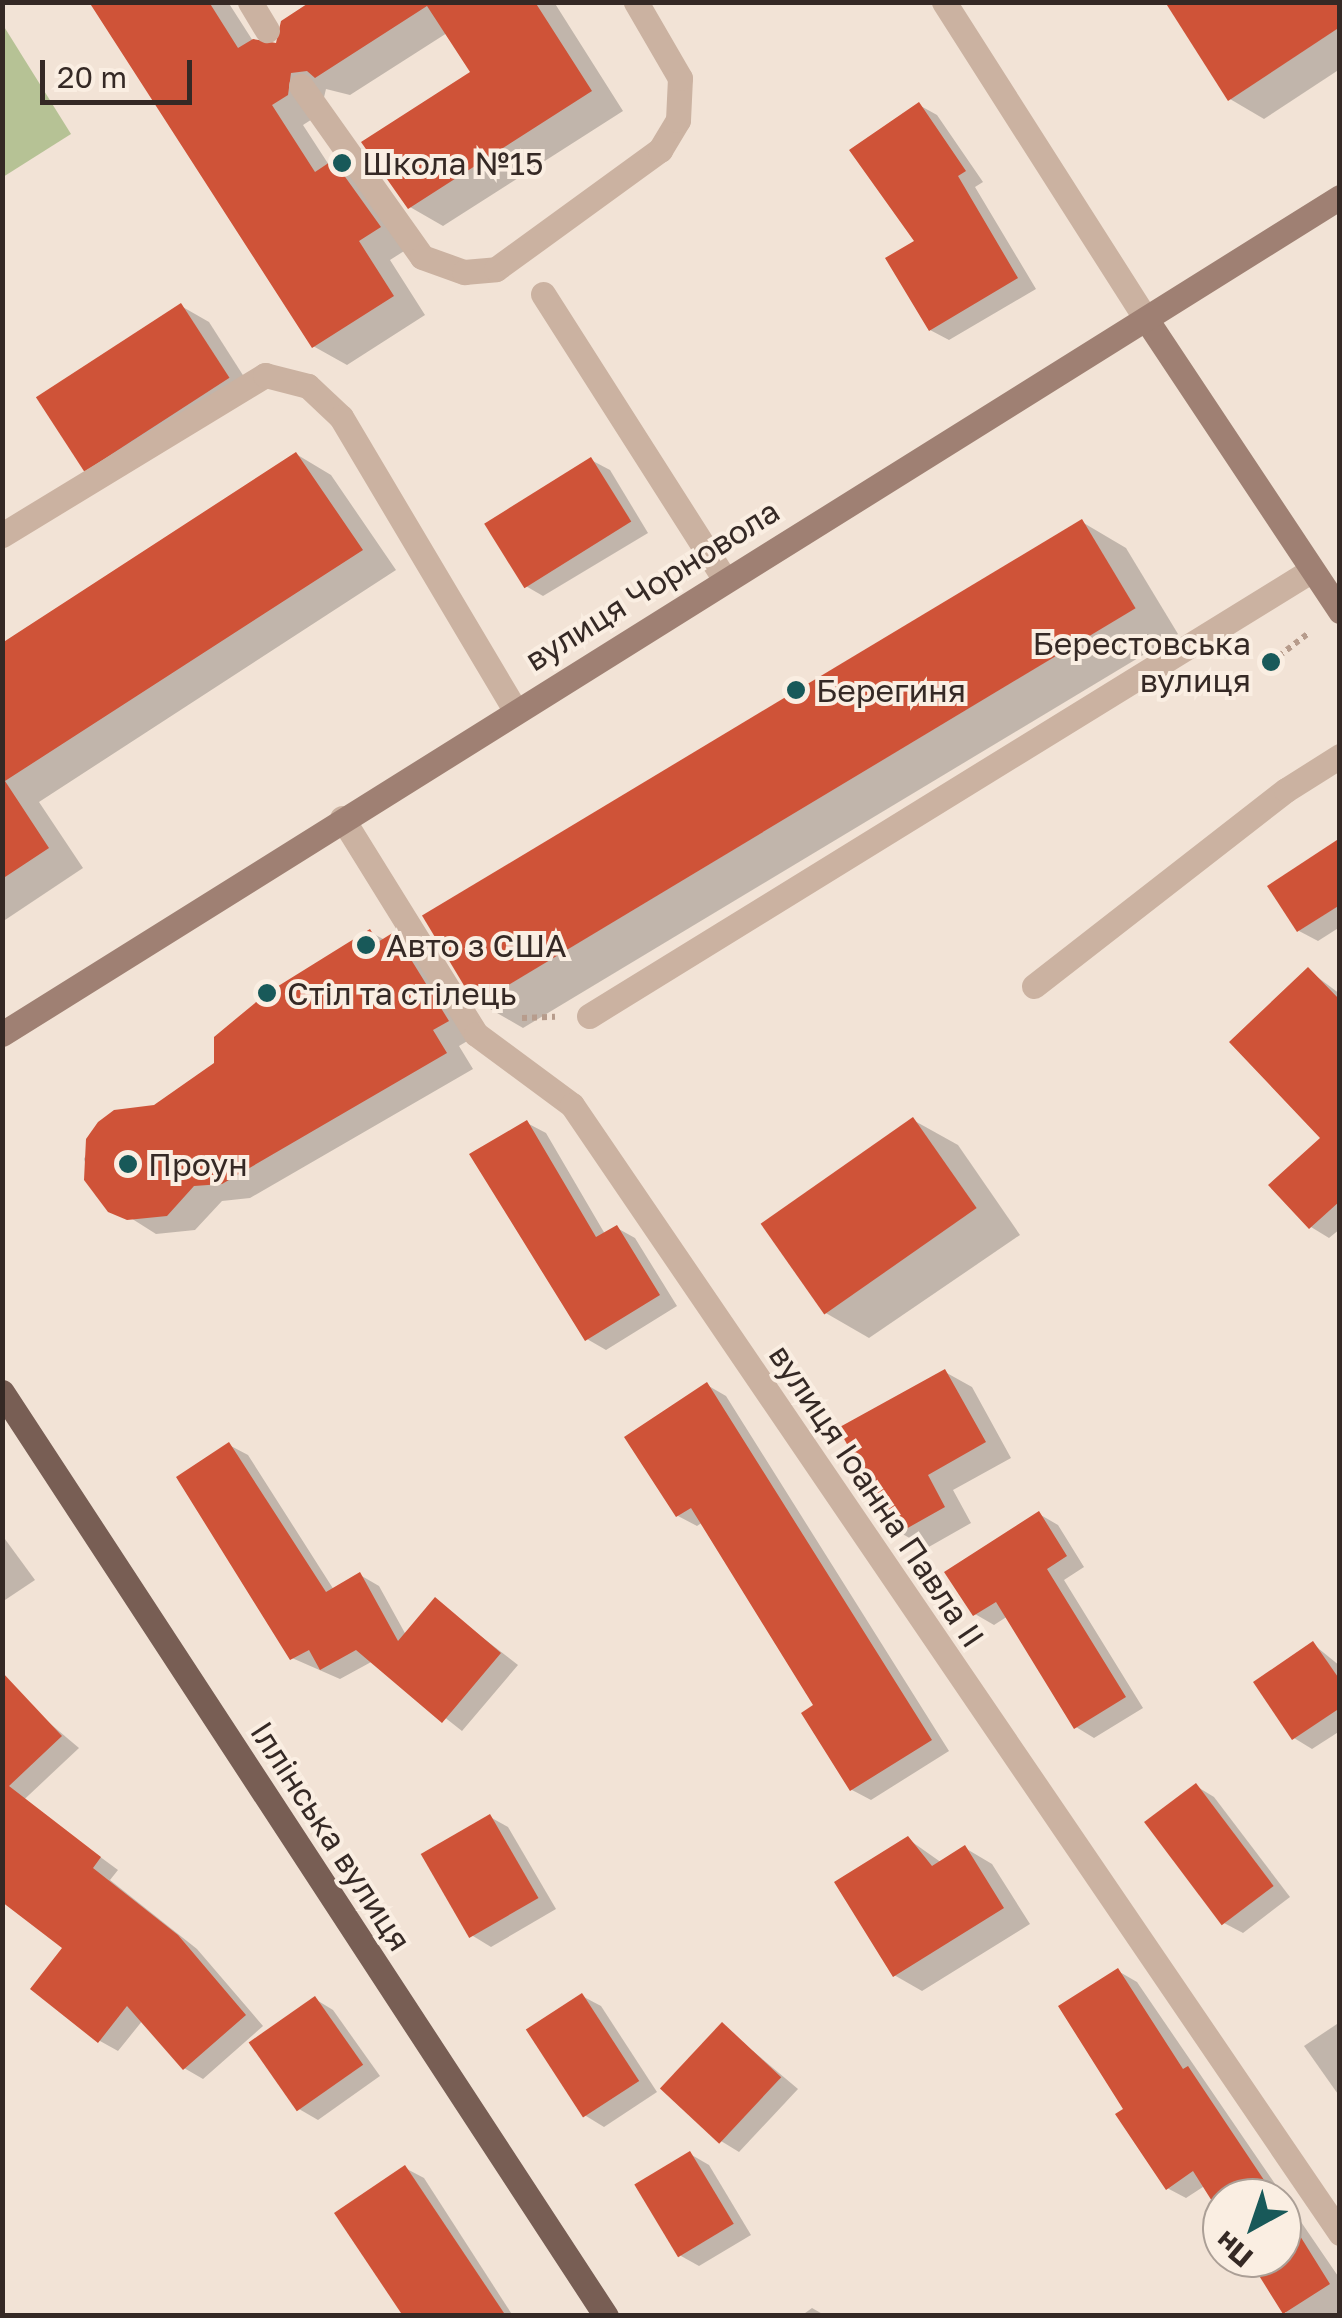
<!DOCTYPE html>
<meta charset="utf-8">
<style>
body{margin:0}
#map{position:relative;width:1342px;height:2318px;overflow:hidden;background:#f2e3d6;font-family:"Golos Text",sans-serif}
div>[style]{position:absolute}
.green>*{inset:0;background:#b6c295}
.shadow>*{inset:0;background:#0003}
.building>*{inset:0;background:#cf5338;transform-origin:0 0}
.path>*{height:6px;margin-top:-3px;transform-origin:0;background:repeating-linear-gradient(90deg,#b79c8c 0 5px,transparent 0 10px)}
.lane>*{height:25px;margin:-12.5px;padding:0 12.5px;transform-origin:12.5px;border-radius:12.5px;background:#cbb2a1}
.street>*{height:25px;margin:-12.5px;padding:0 12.5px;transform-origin:12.5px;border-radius:12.5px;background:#cbb2a1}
.secondary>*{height:25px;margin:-12.5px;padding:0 12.5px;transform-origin:12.5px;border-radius:12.5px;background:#9f8073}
.primary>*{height:25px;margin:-12.5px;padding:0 12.5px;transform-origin:12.5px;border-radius:12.5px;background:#785e54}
.dots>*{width:28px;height:28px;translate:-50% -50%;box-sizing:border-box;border:5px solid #faeee2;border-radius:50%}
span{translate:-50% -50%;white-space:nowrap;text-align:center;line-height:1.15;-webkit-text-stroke:8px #faeee2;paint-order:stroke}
.poi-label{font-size:32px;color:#352925}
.left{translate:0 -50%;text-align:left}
.right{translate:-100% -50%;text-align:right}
.street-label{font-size:32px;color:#352925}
.frame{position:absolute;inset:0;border:5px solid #352925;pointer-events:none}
.north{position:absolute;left:1202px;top:2178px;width:100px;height:100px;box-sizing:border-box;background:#faeee2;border:2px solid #ab9f96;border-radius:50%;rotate:220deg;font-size:28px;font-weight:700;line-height:40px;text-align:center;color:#352925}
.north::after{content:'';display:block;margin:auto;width:35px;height:45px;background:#185959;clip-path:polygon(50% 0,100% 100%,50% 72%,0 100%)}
.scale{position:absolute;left:40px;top:60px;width:152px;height:45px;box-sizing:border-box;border:5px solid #352925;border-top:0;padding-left:12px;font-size:30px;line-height:35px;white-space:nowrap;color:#352925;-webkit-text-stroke:8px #faeee2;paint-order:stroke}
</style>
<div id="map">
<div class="green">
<div style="clip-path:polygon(3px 25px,71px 134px,3px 177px,2px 177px)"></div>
</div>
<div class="shadow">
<div style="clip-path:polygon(92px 2px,228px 2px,253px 41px,278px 46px,314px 2px,554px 2px,623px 111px,443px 226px,410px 207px,473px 73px,447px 33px,350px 95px,326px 89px,320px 114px,303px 125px,329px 165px,367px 182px,412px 246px,390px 260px,425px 315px,347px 365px,313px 346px)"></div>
<div style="clip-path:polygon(1340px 2px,1340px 69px,1264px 119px,1230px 99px)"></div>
<div style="clip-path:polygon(919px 105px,937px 115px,983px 182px,975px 187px,1036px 289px,949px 340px,930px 330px,917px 242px)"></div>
<div style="clip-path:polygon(181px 306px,209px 322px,255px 394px,110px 482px,83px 466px)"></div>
<div style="clip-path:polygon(296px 454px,331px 475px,396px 570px,39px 802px,83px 868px,2px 922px,2px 646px)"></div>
<div style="clip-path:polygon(591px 460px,610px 470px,648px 533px,543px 596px,524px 585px)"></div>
<div style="clip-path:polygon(1082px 522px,1126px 548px,1178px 634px,523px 1028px,478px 1002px)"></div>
<div style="clip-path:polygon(1340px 842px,1340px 927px,1318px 941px,1299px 931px)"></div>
<div style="clip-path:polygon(370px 932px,385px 940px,394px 935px,421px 951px,474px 1037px,459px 1046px,473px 1069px,250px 1198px,222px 1201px,195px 1230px,156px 1234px,96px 1196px,84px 1159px,100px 1124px,155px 1107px,216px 1064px)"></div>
<div style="clip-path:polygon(1308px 970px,1340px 994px,1340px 1229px,1329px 1238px,1311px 1227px,1324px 1138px)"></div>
<div style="clip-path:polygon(913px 1120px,958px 1145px,1020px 1235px,869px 1338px,824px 1312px)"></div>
<div style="clip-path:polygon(527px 1123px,546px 1133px,605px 1234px,617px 1228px,635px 1238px,677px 1306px,606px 1350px,587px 1339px)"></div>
<div style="clip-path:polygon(945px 1372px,972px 1387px,1011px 1458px,953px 1490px,971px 1523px,927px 1548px,899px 1532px)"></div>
<div style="clip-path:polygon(707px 1385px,726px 1396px,949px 1751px,871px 1800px,852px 1790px,817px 1706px,703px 1522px,697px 1526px,678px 1516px)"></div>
<div style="clip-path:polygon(229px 1445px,248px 1455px,334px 1590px,360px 1575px,379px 1586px,406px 1635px,435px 1601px,518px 1665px,462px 1731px,373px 1661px,340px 1679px,292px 1658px)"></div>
<div style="clip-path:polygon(1039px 1514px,1058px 1525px,1084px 1567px,1064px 1580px,1143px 1708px,1094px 1738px,1076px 1727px,1008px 1616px,994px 1625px,975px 1614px)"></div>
<div style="clip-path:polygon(2px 1535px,35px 1580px,2px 1602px)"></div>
<div style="clip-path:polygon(1313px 1644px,1340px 1666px,1340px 1731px,1312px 1749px,1294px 1738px)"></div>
<div style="clip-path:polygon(2px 1683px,79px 1748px,13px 1810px,2px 1805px)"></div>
<div style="clip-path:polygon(1196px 1786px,1214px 1797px,1290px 1897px,1243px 1933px,1224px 1923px)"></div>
<div style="clip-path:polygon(46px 1817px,118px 1870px,110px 1880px,197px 1949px,263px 2026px,203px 2079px,184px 2068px,143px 2020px,118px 2051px,100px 2041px,66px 1948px)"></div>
<div style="clip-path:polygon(490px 1817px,508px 1827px,556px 1909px,491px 1947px,473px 1936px)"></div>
<div style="clip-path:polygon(908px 1839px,942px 1863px,965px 1848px,992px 1864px,1030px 1924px,922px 1991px,894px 1975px)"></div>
<div style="clip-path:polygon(1118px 1971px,1137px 1982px,1340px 2279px,1340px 2316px,1288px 2316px,1252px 2258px,1282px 2258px,1282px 2198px,1222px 2198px,1206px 2185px,1186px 2198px,1167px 2188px)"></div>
<div style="clip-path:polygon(582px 1996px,601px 2006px,657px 2092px,604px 2127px,586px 2116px)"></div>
<div style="clip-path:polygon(315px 1999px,333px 2010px,380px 2076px,318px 2120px,299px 2109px)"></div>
<div style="clip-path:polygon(1340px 2022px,1340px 2097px,1304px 2046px)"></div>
<div style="clip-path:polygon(722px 2025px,798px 2089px,739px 2152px,721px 2141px)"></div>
<div style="clip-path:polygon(690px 2154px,709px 2165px,751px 2235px,699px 2266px,681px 2256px)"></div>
<div style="clip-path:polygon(405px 2168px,424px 2178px,513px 2316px,407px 2316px)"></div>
<div style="clip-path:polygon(812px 2308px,826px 2316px,801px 2316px)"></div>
</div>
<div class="building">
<div style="clip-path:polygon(89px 2px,209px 2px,238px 48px,253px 39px,276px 43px,281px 21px,310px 2px,535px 2px,592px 91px,408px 209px,361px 142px,470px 72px,427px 6px,315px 78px,307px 71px,291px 73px,288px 95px,272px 105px,315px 172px,333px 160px,381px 227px,359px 241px,394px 296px,312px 348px)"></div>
<div style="clip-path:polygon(1165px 2px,1340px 2px,1340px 27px,1228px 101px)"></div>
<div style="clip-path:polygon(919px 102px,966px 171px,958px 176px,1018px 278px,929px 331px,885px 258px,914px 241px,849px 150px)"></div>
<div style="left:181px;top:303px;width:89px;height:173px;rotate:57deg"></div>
<div style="clip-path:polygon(296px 452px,363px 550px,5px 781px,49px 848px,2px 879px,2px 643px)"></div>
<div style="left:591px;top:457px;width:76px;height:126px;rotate:58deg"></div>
<div style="left:1082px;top:519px;width:104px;height:770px;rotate:59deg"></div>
<div style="clip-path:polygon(1340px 838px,1340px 905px,1297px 932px,1267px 886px)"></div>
<div style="clip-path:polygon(370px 929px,378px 942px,394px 932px,449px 1021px,433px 1030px,447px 1053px,222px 1184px,194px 1186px,167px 1216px,127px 1220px,108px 1212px,84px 1180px,86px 1139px,98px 1122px,114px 1110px,154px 1105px,214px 1063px,214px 1037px,267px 993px)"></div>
<div style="clip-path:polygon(1308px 967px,1340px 1000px,1340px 1201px,1309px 1229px,1268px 1185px,1320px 1138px,1229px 1042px)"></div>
<div style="left:913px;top:1117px;width:111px;height:186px;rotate:55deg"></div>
<div style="clip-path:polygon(527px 1120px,596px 1237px,617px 1225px,660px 1295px,585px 1341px,469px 1154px)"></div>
<div style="clip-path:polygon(945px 1369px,986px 1442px,928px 1475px,945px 1507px,897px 1534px,838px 1428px)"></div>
<div style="clip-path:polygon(707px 1382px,932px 1740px,850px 1791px,801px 1713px,813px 1705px,691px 1508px,676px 1517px,624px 1437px)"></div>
<div style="clip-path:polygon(229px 1442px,326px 1592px,360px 1572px,398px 1641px,435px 1597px,501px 1653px,442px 1723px,356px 1650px,320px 1670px,309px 1650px,290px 1660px,176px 1477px)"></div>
<div style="clip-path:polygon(1039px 1511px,1067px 1556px,1047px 1569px,1126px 1697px,1074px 1729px,996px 1602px,973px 1616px,944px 1572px)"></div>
<div style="clip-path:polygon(1313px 1641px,1340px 1680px,1340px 1708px,1292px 1740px,1253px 1682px)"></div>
<div style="clip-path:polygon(2px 1672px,62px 1736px,9px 1786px,101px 1857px,93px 1868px,178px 1935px,246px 2015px,183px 2070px,127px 2006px,98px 2043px,30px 1989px,62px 1948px,2px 1902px)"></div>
<div style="left:1196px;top:1783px;width:129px;height:65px;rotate:53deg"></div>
<div style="left:490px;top:1814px;width:97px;height:80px;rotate:60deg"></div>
<div style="clip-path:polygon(908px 1836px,932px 1866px,965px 1845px,1004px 1908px,893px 1977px,834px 1882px)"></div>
<div style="clip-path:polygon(1118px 1968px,1183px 2069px,1188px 2066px,1276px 2198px,1222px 2198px,1222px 2217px,1193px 2171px,1166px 2190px,1115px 2114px,1123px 2109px,1058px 2006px)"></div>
<div style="left:582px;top:1993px;width:105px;height:67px;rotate:57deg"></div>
<div style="left:315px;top:1996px;width:84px;height:81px;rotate:55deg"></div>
<div style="left:722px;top:2022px;width:81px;height:91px;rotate:43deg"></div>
<div style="left:690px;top:2151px;width:85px;height:65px;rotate:59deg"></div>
<div style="clip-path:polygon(405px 2165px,506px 2316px,403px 2316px,334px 2213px)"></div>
<div style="clip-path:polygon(1282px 2207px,1330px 2284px,1283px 2314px,1248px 2258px,1282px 2258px)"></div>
</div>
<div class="path">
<div style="left:1271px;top:662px;width:49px;rotate:-37.6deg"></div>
<div style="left:522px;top:1018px;width:33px;rotate:-2deg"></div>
</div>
<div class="lane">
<div style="left:250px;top:2px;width:33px;rotate:59deg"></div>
<div style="left:301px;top:86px;width:209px;rotate:54.7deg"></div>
<div style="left:422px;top:257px;width:45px;rotate:19.7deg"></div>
<div style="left:464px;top:272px;width:32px;rotate:-5deg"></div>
<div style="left:496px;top:269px;width:203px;rotate:-36deg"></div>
<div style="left:660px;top:150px;width:35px;rotate:-59deg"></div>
<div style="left:678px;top:120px;width:42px;rotate:-87.3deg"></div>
<div style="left:680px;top:78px;width:88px;rotate:-120.1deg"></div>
<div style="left:543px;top:294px;width:337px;rotate:57.5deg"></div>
<div style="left:2px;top:535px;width:308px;rotate:-31.3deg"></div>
<div style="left:265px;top:375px;width:44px;rotate:14.3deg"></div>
<div style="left:308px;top:386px;width:45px;rotate:43.2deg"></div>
<div style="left:341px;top:417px;width:339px;rotate:59.3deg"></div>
<div style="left:1034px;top:986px;width:319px;rotate:-37.9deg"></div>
<div style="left:1286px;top:790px;width:64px;rotate:-32.2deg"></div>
<div style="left:589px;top:1016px;width:849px;rotate:-31.67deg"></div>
</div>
<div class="street">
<div style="left:944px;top:2px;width:376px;rotate:57.5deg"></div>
<div style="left:342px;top:818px;width:254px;rotate:58.2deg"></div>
<div style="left:476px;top:1034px;width:119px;rotate:36.5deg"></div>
<div style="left:572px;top:1105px;width:1365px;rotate:55.75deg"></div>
</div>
<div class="secondary">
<div style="left:1146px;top:319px;width:351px;rotate:56.4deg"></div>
<div style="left:2px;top:1034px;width:1578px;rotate:-32.03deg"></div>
</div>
<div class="primary">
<div style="left:2px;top:1392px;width:1104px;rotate:56.83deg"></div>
</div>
<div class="dots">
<div style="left:342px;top:163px;background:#185959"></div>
<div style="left:1271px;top:662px;background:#185959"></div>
<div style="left:796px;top:690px;background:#185959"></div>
<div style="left:366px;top:945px;background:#185959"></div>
<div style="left:267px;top:993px;background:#185959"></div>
<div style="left:128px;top:1164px;background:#185959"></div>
</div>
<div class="poi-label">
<span class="left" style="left:362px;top:163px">Школа №15</span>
<span class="right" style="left:1251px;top:662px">Берестовська<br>вулиця</span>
<span class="left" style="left:816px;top:690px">Берегиня</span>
<span class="left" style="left:386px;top:945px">Авто з США</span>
<span class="left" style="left:287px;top:993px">Стіл та стілець</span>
<span class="left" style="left:148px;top:1164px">Проун</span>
</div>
<div class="street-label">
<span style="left:652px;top:585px;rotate:-32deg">вулиця Чорновола</span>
<span style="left:877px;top:1496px;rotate:56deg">вулиця Іоанна Павла II</span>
<span style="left:331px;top:1836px;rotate:57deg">Іллінська вулиця</span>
</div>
<div class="frame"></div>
<div class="north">Пн</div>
<div class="scale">20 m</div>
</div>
